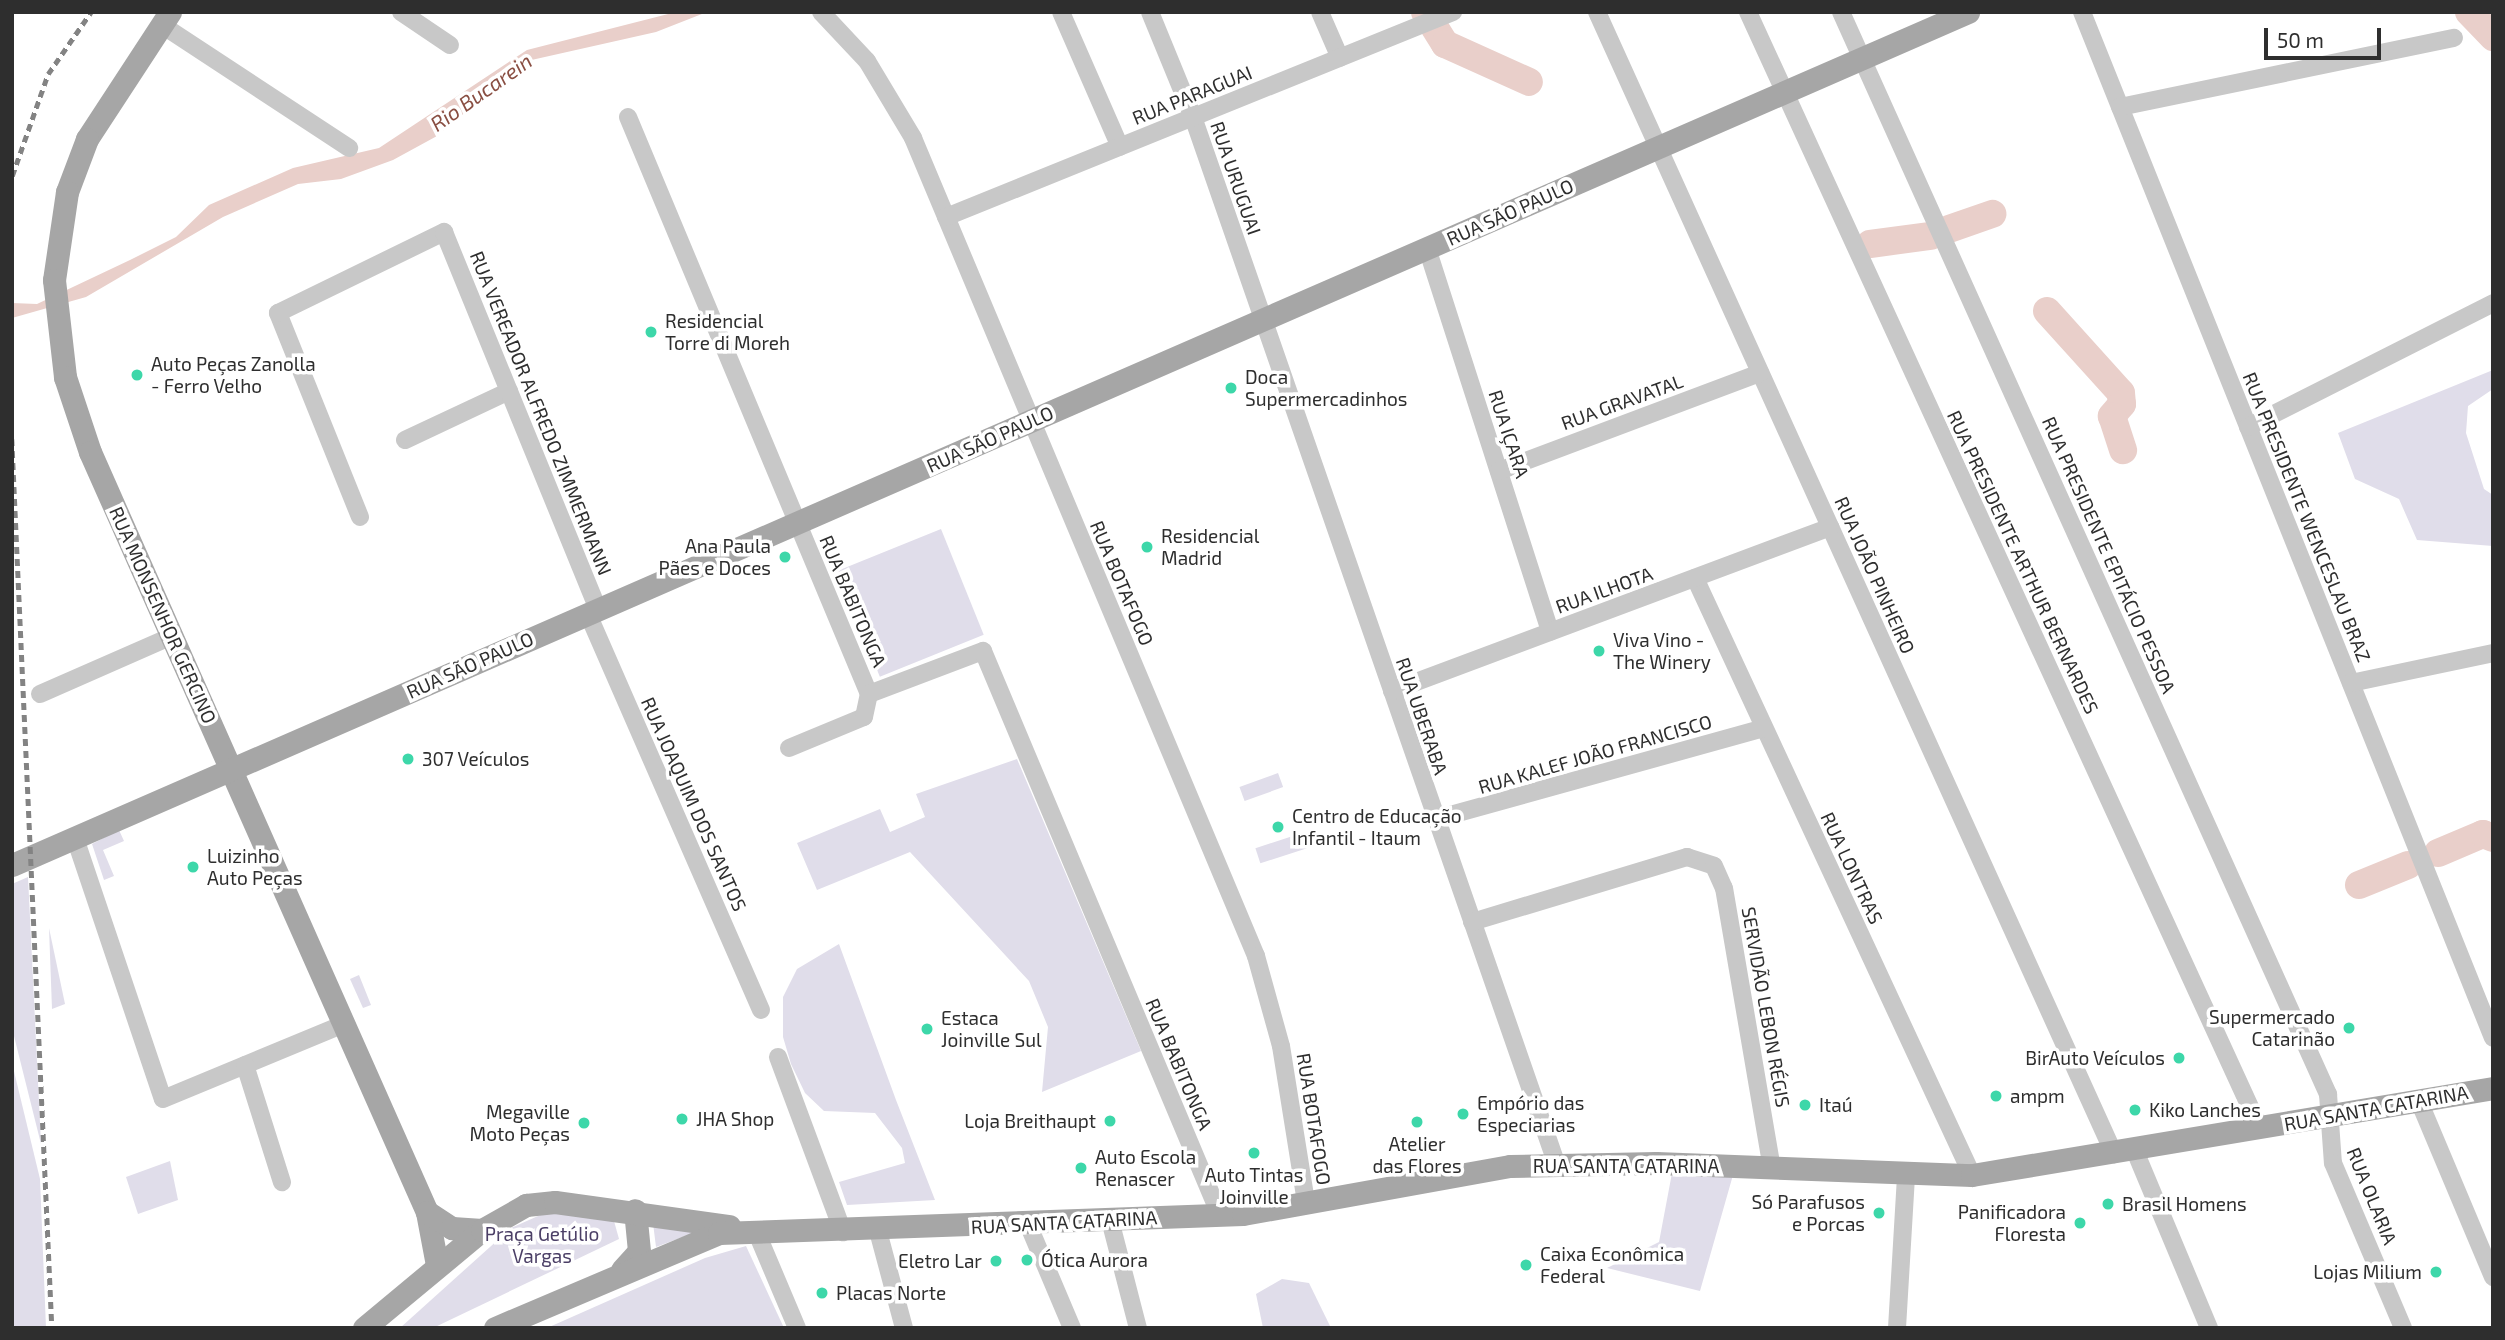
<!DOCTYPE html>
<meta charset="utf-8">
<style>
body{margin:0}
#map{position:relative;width:2505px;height:1340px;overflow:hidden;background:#fff;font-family:"Exo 2",sans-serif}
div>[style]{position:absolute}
.green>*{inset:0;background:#e0ddea;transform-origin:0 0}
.water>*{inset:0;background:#e9cfca}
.river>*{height:28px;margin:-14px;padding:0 14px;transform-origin:14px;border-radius:14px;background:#e9cfca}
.minor>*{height:18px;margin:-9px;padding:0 9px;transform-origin:9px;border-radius:9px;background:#c8c8c8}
.major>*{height:23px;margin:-11.5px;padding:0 11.5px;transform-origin:11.5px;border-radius:11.5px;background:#a6a6a6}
.rail>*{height:4.5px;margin-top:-2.25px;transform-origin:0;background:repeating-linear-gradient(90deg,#838383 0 7px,transparent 0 12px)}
.dots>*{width:19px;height:19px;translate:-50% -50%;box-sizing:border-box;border:4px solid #fff;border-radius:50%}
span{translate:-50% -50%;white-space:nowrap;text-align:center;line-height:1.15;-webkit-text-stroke:7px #fff;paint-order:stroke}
.street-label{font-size:19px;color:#2e2e2e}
.poi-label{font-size:19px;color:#2e2e2e}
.left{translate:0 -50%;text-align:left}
.right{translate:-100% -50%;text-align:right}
.park-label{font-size:19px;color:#4b3f66}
.water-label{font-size:21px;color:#894e42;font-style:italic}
.frame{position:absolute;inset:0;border:14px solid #2e2e2e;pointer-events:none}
.scale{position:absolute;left:2264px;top:28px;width:117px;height:32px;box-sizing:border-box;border:4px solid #2e2e2e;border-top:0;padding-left:9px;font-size:21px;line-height:24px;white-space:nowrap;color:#2e2e2e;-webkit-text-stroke:5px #fff;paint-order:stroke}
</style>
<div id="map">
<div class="green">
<div style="clip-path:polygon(2493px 370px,2493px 389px,2468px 406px,2466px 433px,2484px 489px,2493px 495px,2493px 546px,2417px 540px,2399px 499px,2355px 479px,2338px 433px)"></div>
<div style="left:941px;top:529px;width:114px;height:112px;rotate:68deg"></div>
<div style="clip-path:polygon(1017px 759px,1141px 1051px,1042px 1092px,1048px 1027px,1029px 981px,910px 852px,817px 890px,797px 843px,880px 809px,890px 832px,925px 817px,916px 794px)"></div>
<div style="left:1278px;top:773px;width:15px;height:41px;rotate:70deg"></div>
<div style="clip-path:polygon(119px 830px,124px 841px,103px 850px,114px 876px,104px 880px,92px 844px)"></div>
<div style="left:1302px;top:833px;width:16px;height:49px;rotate:72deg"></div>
<div style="clip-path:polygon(28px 877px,41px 1144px,12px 1028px,12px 884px)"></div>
<div style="clip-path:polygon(49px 928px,65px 1004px,52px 1009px)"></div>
<div style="clip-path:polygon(839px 944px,896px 1100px,935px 1200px,847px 1205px,839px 1182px,905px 1163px,902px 1148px,875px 1113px,824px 1111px,805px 1093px,791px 1064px,783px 1037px,783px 997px,797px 969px)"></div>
<div style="clip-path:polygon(359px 975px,371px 1005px,363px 1008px,350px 979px)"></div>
<div style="clip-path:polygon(12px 1063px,40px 1179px,46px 1328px,12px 1328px)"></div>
<div style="clip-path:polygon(170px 1161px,178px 1200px,138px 1214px,126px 1177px)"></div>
<div style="clip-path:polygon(1672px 1173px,1733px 1175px,1700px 1291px,1607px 1268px,1659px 1242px)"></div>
<div style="clip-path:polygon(547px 1212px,614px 1221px,619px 1239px,433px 1328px,400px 1328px,511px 1228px)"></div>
<div style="clip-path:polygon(653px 1223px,704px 1229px,656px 1247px)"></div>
<div style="clip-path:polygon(746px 1246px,784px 1328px,547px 1328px,705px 1258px)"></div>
<div style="clip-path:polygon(1282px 1279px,1309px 1283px,1331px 1328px,1263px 1328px,1256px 1294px)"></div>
</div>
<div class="water">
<div style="clip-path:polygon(676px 12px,707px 12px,656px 32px,527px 61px,437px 136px,393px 160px,341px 179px,298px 184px,223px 217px,86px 297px,12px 318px,12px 303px,37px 304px,130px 260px,176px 237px,209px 205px,293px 168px,379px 148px,527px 50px)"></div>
</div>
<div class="river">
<div style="left:1425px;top:12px;width:38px;rotate:58deg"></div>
<div style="left:1445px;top:44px;width:92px;rotate:24.3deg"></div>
<div style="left:2469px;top:12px;width:35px;rotate:46deg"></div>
<div style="left:1949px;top:229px;width:46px;rotate:-19.2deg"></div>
<div style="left:1870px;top:244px;width:61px;rotate:-7.6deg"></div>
<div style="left:2047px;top:311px;width:110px;rotate:47.9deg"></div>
<div style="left:2121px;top:393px;width:11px;rotate:85deg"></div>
<div style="left:2122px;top:404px;width:16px;rotate:130deg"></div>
<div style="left:2112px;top:416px;width:36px;rotate:72deg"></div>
<div style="left:2438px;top:853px;width:49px;rotate:-22.9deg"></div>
<div style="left:2483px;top:834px;width:11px;rotate:22deg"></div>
<div style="left:2359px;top:885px;width:53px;rotate:-22.2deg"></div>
</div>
<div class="minor">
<div style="left:401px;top:12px;width:59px;rotate:34deg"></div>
<div style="left:821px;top:12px;width:67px;rotate:46.8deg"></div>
<div style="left:867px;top:61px;width:90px;rotate:59.1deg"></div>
<div style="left:913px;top:138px;width:887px;rotate:67.25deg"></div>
<div style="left:1256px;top:956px;width:93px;rotate:74.5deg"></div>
<div style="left:1281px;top:1046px;width:158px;rotate:80.9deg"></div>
<div style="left:1061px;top:12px;width:147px;rotate:66.4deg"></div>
<div style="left:1150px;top:12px;width:113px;rotate:67.7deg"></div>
<div style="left:1193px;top:117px;width:1109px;rotate:70.85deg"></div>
<div style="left:1320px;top:12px;width:50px;rotate:66.5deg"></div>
<div style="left:1597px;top:12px;width:1254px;rotate:65.64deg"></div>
<div style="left:1748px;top:12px;width:1229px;rotate:65.37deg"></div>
<div style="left:1841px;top:12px;width:1187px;rotate:65.77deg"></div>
<div style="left:2328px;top:1094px;width:69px;rotate:85.9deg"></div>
<div style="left:2333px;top:1163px;width:179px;rotate:67deg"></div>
<div style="left:2082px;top:12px;width:1105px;rotate:68.17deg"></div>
<div style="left:162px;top:25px;width:224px;rotate:33.3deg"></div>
<div style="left:2120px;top:107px;width:341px;rotate:-11.7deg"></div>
<div style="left:628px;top:117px;width:625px;rotate:67.33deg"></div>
<div style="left:869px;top:694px;width:122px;rotate:-20.7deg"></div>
<div style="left:983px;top:651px;width:612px;rotate:67.21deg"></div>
<div style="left:946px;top:217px;width:547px;rotate:-22.02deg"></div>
<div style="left:1427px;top:248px;width:403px;rotate:72.2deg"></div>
<div style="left:2248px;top:427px;width:275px;rotate:-26.8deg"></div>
<div style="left:405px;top:440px;width:115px;rotate:-25.2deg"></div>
<div style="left:1499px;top:471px;width:279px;rotate:-20.6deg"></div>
<div style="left:360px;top:517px;width:220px;rotate:-111.9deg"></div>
<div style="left:278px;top:313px;width:185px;rotate:-26deg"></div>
<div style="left:444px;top:232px;width:408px;rotate:67.8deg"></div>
<div style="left:1695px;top:578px;width:658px;rotate:65.11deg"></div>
<div style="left:588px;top:614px;width:432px;rotate:66.4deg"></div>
<div style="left:2351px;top:683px;width:145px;rotate:-11.9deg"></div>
<div style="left:1392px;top:691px;width:468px;rotate:-20.5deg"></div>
<div style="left:40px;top:694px;width:144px;rotate:-23.7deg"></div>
<div style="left:789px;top:748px;width:81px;rotate:-22.5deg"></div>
<div style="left:864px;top:717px;width:24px;rotate:-78deg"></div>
<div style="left:1436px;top:819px;width:340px;rotate:-15.5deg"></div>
<div style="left:75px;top:838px;width:275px;rotate:71.4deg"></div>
<div style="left:163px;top:1099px;width:196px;rotate:-22.5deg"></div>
<div style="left:1472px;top:922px;width:225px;rotate:-16.8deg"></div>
<div style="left:1687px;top:857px;width:28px;rotate:18deg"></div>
<div style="left:1714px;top:866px;width:24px;rotate:66deg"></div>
<div style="left:1724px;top:888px;width:284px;rotate:80.3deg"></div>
<div style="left:778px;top:1057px;width:187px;rotate:69.6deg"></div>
<div style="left:245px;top:1065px;width:123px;rotate:72.5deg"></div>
<div style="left:2419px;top:1101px;width:191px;rotate:67.2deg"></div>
<div style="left:2135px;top:1151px;width:192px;rotate:67.3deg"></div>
<div style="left:1110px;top:1220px;width:112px;rotate:75.5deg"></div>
<div style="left:1028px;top:1224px;width:113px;rotate:67.1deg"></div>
<div style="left:756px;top:1231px;width:105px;rotate:67.1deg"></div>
<div style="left:878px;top:1231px;width:100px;rotate:75deg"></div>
<div style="left:1897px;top:1328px;width:152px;rotate:-86.6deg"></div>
</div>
<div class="major">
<div style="left:170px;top:12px;width:152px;rotate:123.2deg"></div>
<div style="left:87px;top:139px;width:57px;rotate:110.7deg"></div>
<div style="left:67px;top:192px;width:89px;rotate:98.4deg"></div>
<div style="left:54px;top:280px;width:98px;rotate:83.5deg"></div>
<div style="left:65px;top:377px;width:79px;rotate:71.6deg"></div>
<div style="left:90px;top:452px;width:831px;rotate:66.09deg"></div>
<div style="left:427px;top:1212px;width:54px;rotate:79.3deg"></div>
<div style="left:12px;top:865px;width:2134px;rotate:-23.56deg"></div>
<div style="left:427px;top:1212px;width:30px;rotate:33deg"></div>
<div style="left:452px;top:1228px;width:30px;rotate:4deg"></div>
<div style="left:622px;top:1270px;width:25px;rotate:-48deg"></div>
<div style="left:639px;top:1251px;width:41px;rotate:-95.6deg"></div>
<div style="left:364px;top:1328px;width:153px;rotate:-39.7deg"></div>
<div style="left:482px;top:1230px;width:51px;rotate:-29.6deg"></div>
<div style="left:526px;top:1205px;width:29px;rotate:-6deg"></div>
<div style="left:555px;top:1202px;width:176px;rotate:7.9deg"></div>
<div style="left:495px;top:1328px;width:243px;rotate:-23deg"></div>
<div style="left:719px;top:1233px;width:524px;rotate:-2.08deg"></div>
<div style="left:1243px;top:1214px;width:271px;rotate:-10.2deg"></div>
<div style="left:1510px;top:1166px;width:146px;rotate:-1.2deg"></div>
<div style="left:1656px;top:1163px;width:316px;rotate:2.2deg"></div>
<div style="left:1972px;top:1175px;width:528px;rotate:-9.48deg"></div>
</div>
<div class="rail">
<div style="left:12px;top:176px;width:108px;rotate:-70.6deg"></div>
<div style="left:48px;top:74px;width:75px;rotate:-55.3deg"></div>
<div style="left:12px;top:439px;width:890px;rotate:87.42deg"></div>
</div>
<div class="dots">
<div style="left:651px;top:332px;background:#3dd7a9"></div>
<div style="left:137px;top:375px;background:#3dd7a9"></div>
<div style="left:1231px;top:388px;background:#3dd7a9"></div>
<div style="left:1147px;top:547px;background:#3dd7a9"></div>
<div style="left:785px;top:557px;background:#3dd7a9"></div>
<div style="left:1599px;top:651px;background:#3dd7a9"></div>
<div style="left:408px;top:759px;background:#3dd7a9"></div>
<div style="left:1278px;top:827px;background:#3dd7a9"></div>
<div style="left:193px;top:867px;background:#3dd7a9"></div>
<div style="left:2349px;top:1028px;background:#3dd7a9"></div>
<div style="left:927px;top:1029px;background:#3dd7a9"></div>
<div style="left:2179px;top:1058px;background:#3dd7a9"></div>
<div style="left:1996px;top:1096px;background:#3dd7a9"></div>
<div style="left:1805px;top:1105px;background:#3dd7a9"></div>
<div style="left:2135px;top:1110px;background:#3dd7a9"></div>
<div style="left:1463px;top:1114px;background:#3dd7a9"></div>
<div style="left:682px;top:1119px;background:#3dd7a9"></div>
<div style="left:1110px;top:1121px;background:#3dd7a9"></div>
<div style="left:1417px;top:1122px;background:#3dd7a9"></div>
<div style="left:584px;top:1123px;background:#3dd7a9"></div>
<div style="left:1254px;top:1153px;background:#3dd7a9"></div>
<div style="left:1081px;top:1168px;background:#3dd7a9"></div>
<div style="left:2108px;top:1204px;background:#3dd7a9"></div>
<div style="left:1879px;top:1213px;background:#3dd7a9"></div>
<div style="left:2080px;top:1223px;background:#3dd7a9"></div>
<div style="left:1027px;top:1260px;background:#3dd7a9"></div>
<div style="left:996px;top:1261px;background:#3dd7a9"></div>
<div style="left:1526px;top:1265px;background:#3dd7a9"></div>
<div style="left:2436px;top:1272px;background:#3dd7a9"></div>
<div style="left:822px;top:1293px;background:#3dd7a9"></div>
</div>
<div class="street-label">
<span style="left:1192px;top:95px;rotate:-22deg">RUA PARAGUAI</span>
<span style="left:1236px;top:178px;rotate:71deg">RUA URUGUAI</span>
<span style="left:1510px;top:212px;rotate:-24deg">RUA SÃO PAULO</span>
<span style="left:1622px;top:402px;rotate:-20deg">RUA GRAVATAL</span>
<span style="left:541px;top:413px;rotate:68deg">RUA VEREADOR ALFREDO ZIMMERMANN</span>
<span style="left:1509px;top:434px;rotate:72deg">RUA IÇARA</span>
<span style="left:990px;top:439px;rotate:-24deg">RUA SÃO PAULO</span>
<span style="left:2307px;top:517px;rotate:68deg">RUA PRESIDENTE WENCESLAU BRAZ</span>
<span style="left:2109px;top:555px;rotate:66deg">RUA PRESIDENTE EPITÁCIO PESSOA</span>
<span style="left:2023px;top:562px;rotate:65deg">RUA PRESIDENTE ARTHUR BERNARDES</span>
<span style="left:1875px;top:575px;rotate:66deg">RUA JOÃO PINHEIRO</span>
<span style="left:1122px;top:583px;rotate:67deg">RUA BOTAFOGO</span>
<span style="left:1604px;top:590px;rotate:-20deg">RUA ILHOTA</span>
<span style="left:853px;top:601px;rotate:67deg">RUA BABITONGA</span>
<span style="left:163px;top:615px;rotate:66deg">RUA MONSENHOR GERCINO</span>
<span style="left:470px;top:665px;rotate:-24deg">RUA SÃO PAULO</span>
<span style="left:1422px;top:716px;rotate:71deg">RUA UBERABA</span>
<span style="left:1595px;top:754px;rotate:-16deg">RUA KALEF JOÃO FRANCISCO</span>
<span style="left:694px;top:804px;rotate:66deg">RUA JOAQUIM DOS SANTOS</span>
<span style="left:1852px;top:868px;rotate:65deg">RUA LONTRAS</span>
<span style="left:1766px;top:1007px;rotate:80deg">SERVIDÃO LEBON RÉGIS</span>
<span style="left:1179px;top:1064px;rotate:67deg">RUA BABITONGA</span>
<span style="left:2376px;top:1108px;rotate:-10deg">RUA SANTA CATARINA</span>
<span style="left:1314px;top:1119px;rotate:81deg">RUA BOTAFOGO</span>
<span style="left:1626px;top:1166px">RUA SANTA CATARINA</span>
<span style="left:2372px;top:1196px;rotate:68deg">RUA OLARIA</span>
<span style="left:1064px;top:1222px;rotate:-3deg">RUA SANTA CATARINA</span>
</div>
<div class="poi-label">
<span class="left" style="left:665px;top:332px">Residencial<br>Torre di Moreh</span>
<span class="left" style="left:151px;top:375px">Auto Peças Zanolla<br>- Ferro Velho</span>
<span class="left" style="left:1245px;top:388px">Doca<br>Supermercadinhos</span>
<span class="left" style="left:1161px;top:547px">Residencial<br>Madrid</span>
<span class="right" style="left:771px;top:557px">Ana Paula<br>Pães e Doces</span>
<span class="left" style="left:1613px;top:651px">Viva Vino -<br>The Winery</span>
<span class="left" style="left:422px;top:759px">307 Veículos</span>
<span class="left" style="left:1292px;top:827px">Centro de Educação<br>Infantil - Itaum</span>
<span class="left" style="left:207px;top:867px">Luizinho<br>Auto Peças</span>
<span class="right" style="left:2335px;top:1028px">Supermercado<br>Catarinão</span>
<span class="left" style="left:941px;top:1029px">Estaca<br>Joinville Sul</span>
<span class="right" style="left:2165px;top:1058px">BirAuto Veículos</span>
<span class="left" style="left:2010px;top:1096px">ampm</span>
<span class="left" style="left:1477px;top:1114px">Empório das<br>Especiarias</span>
<span class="left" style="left:1819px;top:1105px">Itaú</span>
<span class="left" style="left:2149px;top:1110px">Kiko Lanches</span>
<span class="right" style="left:570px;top:1123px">Megaville<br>Moto Peças</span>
<span class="left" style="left:696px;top:1119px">JHA Shop</span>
<span class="right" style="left:1096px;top:1121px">Loja Breithaupt</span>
<span style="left:1417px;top:1155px">Atelier<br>das Flores</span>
<span class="left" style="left:1095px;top:1168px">Auto Escola<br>Renascer</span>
<span style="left:1254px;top:1186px">Auto Tintas<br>Joinville</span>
<span class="right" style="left:1865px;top:1213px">Só Parafusos<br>e Porcas</span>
<span class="left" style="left:2122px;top:1204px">Brasil Homens</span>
<span class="right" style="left:2066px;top:1223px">Panificadora<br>Floresta</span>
<span class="left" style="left:1540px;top:1265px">Caixa Econômica<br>Federal</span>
<span class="left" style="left:1041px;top:1260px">Ótica Aurora</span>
<span class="right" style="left:982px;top:1261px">Eletro Lar</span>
<span class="right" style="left:2422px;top:1272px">Lojas Milium</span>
<span class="left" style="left:836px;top:1293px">Placas Norte</span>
</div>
<div class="park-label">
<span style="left:542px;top:1245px">Praça Getúlio<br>Vargas</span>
</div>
<div class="water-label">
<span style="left:481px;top:92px;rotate:-35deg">Rio Bucarein</span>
</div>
<div class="frame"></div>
<div class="scale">50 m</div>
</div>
